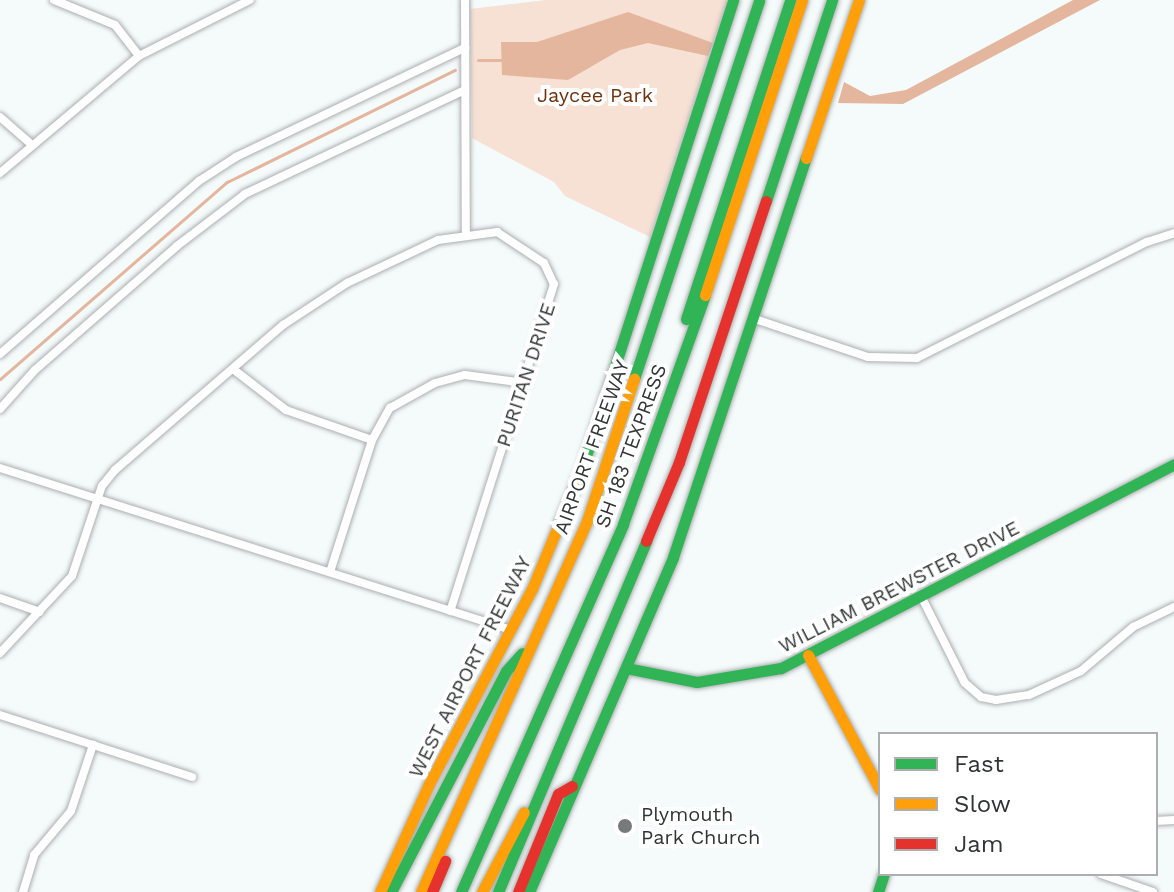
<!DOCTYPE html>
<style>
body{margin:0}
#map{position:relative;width:1174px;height:892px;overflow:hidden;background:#f5fafa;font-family:"Work Sans",sans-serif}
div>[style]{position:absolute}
.green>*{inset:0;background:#f7e0d4}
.water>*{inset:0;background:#e4b69e}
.stream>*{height:3px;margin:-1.5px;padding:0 1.5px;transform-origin:1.5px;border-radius:1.5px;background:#e4b69e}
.roads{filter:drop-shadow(0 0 2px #abafb0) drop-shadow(0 0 2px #abafb0)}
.street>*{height:8px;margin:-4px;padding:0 4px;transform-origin:4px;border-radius:4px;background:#fefefe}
.fast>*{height:11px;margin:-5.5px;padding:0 5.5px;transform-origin:5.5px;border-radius:5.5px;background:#30b455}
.slow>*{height:11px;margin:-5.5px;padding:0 5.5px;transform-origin:5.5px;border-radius:5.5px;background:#ff9f0a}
.jam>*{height:11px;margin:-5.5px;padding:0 5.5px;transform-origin:5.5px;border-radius:5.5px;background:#e5322d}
.dots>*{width:22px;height:22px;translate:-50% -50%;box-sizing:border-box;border:4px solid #fff;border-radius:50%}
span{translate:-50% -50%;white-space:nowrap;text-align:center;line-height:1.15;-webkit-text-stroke:8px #fff;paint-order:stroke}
.park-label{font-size:20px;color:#6f320c}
.street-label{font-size:20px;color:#323536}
.poi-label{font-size:20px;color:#323536}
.left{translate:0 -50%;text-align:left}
.legend{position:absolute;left:878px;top:732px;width:280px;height:144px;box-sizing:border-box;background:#fff;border:2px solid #adaeaf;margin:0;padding:10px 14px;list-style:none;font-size:24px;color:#323536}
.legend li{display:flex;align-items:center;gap:16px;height:40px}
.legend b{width:40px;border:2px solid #adaeaf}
</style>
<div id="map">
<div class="green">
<div style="clip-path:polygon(546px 0,727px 0,650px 237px,565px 196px,554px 182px,472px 138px,470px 9px)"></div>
</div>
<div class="water">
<div style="clip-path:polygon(1073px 0,1100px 0,903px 104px,838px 103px,844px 82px,870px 96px,906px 90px)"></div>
<div style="clip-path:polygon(628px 12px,713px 43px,708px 56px,648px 43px,620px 50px,568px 80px,502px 75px,501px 42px,537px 42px)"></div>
</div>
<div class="stream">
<div style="left:478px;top:60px;width:24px"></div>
<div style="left:0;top:379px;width:301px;rotate:-41deg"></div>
<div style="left:227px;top:182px;width:254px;rotate:-26.2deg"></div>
</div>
<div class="roads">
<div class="street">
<div style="left:54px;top:0;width:66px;rotate:22.3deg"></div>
<div style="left:115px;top:25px;width:39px;rotate:52deg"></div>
<div style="left:465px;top:0;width:233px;rotate:89.8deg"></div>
<div style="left:0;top:117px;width:43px;rotate:41.2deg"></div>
<div style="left:0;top:173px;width:182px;rotate:-40.1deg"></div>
<div style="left:139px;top:56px;width:124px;rotate:-26.8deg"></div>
<div style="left:755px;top:319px;width:119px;rotate:18.6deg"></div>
<div style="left:868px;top:357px;width:49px;rotate:1.2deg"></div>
<div style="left:917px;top:358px;width:258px;rotate:-26.8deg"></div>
<div style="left:1147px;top:242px;width:28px;rotate:-18deg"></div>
<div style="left:0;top:354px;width:264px;rotate:-41deg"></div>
<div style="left:199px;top:181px;width:44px;rotate:-33deg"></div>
<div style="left:236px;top:157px;width:254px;rotate:-25.5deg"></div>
<div style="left:233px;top:369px;width:67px;rotate:37.7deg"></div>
<div style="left:286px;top:410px;width:91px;rotate:19.2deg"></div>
<div style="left:0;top:409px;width:52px;rotate:-48.1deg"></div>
<div style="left:35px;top:370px;width:189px;rotate:-41.1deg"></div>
<div style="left:177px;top:246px;width:86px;rotate:-37.4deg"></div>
<div style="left:245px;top:194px;width:243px;rotate:-25.3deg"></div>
<div style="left:0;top:468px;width:536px;rotate:17.59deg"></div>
<div style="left:330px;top:572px;width:139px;rotate:-72.3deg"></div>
<div style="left:372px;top:440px;width:37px;rotate:-61deg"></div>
<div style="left:390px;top:408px;width:51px;rotate:-29.1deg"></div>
<div style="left:435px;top:383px;width:31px;rotate:-15deg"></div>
<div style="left:465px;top:375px;width:60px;rotate:7.7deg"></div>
<div style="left:921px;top:596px;width:97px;rotate:63.2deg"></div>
<div style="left:965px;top:683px;width:21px;rotate:41deg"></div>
<div style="left:981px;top:697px;width:15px;rotate:11deg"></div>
<div style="left:996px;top:700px;width:33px;rotate:-9deg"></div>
<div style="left:1029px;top:695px;width:57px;rotate:-24.8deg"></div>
<div style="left:1081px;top:671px;width:68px;rotate:-40.2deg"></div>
<div style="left:1133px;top:627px;width:46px;rotate:-26deg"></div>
<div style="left:0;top:598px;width:42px;rotate:19.3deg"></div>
<div style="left:0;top:653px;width:105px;rotate:-46.9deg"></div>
<div style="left:72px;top:576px;width:95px;rotate:-71.6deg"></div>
<div style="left:102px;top:486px;width:21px;rotate:-51deg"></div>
<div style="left:115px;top:470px;width:222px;rotate:-40.8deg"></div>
<div style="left:283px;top:325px;width:77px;rotate:-33.3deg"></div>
<div style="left:347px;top:283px;width:101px;rotate:-25.3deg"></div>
<div style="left:438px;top:240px;width:60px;rotate:-7.7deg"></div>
<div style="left:497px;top:232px;width:56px;rotate:33.4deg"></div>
<div style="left:544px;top:263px;width:23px;rotate:65deg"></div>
<div style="left:554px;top:284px;width:343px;rotate:107.6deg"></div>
<div style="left:0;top:715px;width:202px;rotate:17.9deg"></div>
<div style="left:1156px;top:821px;width:18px;rotate:-3deg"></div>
<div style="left:1101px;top:874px;width:55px;rotate:19.1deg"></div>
<div style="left:23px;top:892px;width:39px;rotate:-73deg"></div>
<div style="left:34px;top:855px;width:57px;rotate:-49.9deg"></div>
<div style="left:71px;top:811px;width:70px;rotate:-71.6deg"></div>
</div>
<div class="fast">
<div style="left:766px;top:201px;width:212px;rotate:-71.8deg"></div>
<div style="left:686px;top:319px;width:336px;rotate:-71.9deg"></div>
<div style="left:634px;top:379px;width:399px;rotate:-71.7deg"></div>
<div style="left:582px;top:468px;width:492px;rotate:-72.1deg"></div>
<div style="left:626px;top:668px;width:72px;rotate:11.2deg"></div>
<div style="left:697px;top:682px;width:85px;rotate:-9.5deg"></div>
<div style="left:781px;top:668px;width:443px;rotate:-27.4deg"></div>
<div style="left:391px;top:892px;width:249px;rotate:-62.5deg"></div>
<div style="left:506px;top:671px;width:24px;rotate:-48deg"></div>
<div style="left:461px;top:892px;width:402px;rotate:-66.2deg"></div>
<div style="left:623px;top:524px;width:243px;rotate:-70.3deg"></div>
<div style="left:498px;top:892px;width:381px;rotate:-67.1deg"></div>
<div style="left:529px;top:892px;width:365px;rotate:-66.7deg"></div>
<div style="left:673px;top:557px;width:421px;rotate:-71.6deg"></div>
<div style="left:878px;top:892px;width:19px;rotate:-72deg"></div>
</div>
<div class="slow">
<div style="left:806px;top:158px;width:167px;rotate:-71.5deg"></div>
<div style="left:705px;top:295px;width:311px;rotate:-71.8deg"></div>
<div style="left:808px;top:655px;width:153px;rotate:61.9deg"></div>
<div style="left:380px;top:892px;width:119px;rotate:-65.6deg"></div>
<div style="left:429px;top:784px;width:221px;rotate:-62.2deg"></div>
<div style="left:532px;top:589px;width:131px;rotate:-67.5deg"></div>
<div style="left:421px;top:892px;width:406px;rotate:-65.9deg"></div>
<div style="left:587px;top:521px;width:150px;rotate:-71.7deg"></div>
<div style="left:482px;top:892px;width:90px;rotate:-62.3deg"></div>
</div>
<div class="jam">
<div style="left:646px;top:541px;width:86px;rotate:-67.3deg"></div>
<div style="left:679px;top:462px;width:275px;rotate:-71.6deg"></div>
<div style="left:432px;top:892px;width:34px;rotate:-67deg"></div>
<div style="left:518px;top:892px;width:106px;rotate:-67.8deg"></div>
<div style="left:558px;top:794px;width:16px;rotate:-30deg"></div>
</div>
</div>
<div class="dots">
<div style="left:625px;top:826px;background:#767a7b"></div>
</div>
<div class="park-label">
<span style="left:595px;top:95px">Jaycee Park</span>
</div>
<div class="street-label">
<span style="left:526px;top:375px;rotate:-72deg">PURITAN DRIVE</span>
<span style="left:631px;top:446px;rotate:-70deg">SH 183 TEXPRESS</span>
<span style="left:592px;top:447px;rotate:-70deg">AIRPORT FREEWAY</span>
<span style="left:899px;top:587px;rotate:-27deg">WILLIAM BREWSTER DRIVE</span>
<span style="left:470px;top:667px;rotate:-63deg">WEST AIRPORT FREEWAY</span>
</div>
<div class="poi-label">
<span class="left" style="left:641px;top:826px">Plymouth<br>Park Church</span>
</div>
<ul class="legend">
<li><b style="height:10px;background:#30b455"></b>Fast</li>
<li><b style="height:10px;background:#ff9f0a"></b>Slow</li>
<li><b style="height:10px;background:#e5322d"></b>Jam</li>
</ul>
</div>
